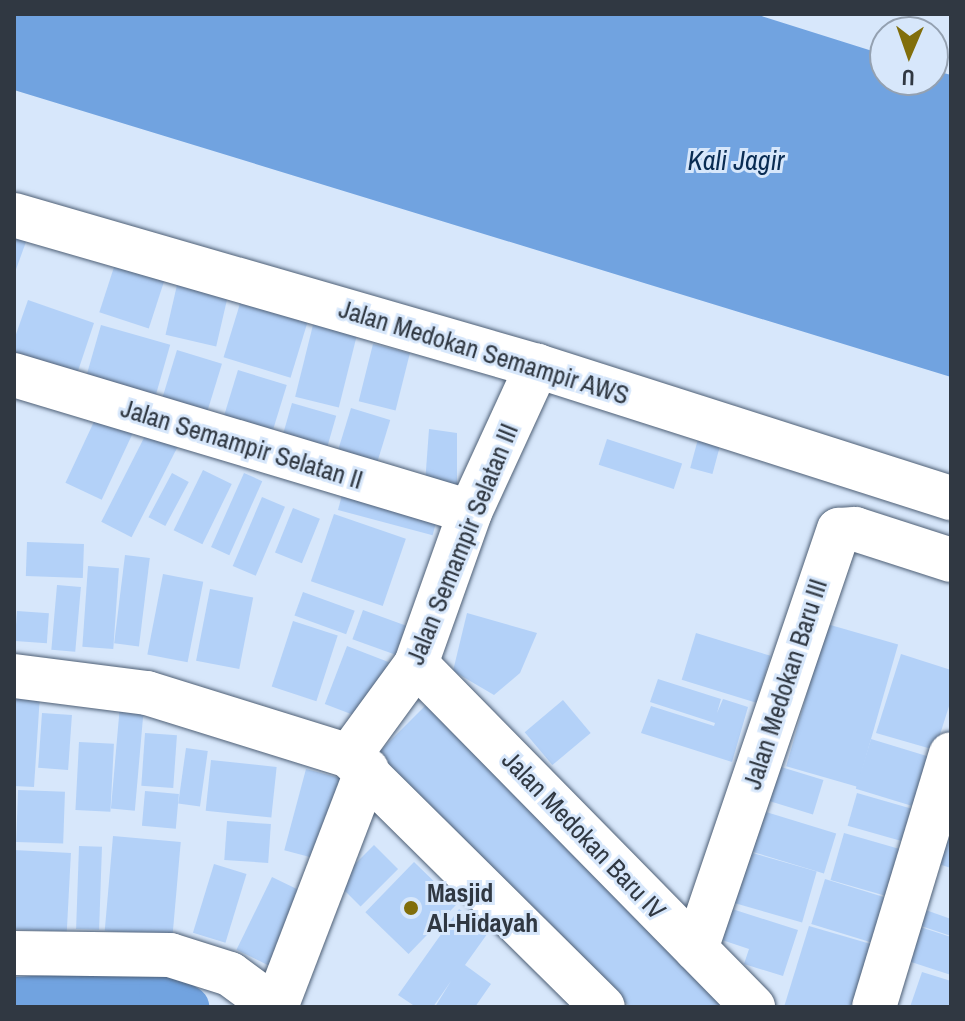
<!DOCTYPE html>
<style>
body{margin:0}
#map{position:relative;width:965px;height:1021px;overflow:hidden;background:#d7e7fb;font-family:"Archivo Narrow",sans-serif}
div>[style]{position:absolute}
.water>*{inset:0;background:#71a3e0}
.canal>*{height:42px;margin:-21px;padding:0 21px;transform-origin:21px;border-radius:21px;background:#71a3e0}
.building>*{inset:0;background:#b3d1f8;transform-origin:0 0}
.roads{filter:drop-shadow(0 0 2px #4e5f75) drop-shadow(0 0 2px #4e5f75)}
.minor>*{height:44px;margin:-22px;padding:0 22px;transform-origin:22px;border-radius:22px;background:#fff}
.dots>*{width:22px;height:22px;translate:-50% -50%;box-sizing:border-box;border:4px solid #d7e7fb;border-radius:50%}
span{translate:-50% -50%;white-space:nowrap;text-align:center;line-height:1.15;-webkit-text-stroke:6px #d7e7fb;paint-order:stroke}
.street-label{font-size:26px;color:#303842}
.poi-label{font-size:26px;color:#303842;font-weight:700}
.left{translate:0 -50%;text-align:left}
.water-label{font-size:28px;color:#092c53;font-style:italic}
.frame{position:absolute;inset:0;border:16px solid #303842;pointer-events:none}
.north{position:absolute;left:869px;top:16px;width:80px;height:80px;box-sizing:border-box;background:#d7e7fb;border:2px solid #94a1b1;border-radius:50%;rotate:182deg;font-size:22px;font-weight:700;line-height:32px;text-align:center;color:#303842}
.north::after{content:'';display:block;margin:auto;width:28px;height:36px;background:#816e0b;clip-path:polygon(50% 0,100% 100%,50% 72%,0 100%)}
</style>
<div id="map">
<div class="water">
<div style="clip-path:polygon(14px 14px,755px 14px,885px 55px,885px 80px,933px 80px,933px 70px,951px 75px,951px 377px,14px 90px)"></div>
</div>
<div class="canal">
<div style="left:14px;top:998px;width:146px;rotate:-3.1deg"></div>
<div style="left:160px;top:990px;width:33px;rotate:31deg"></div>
</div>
<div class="building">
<div style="clip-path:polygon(14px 234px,27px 239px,14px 275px)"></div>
<div style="left:116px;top:261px;width:52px;height:54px;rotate:18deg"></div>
<div style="left:177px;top:285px;width:52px;height:51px;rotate:13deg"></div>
<div style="left:242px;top:297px;width:70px;height:63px;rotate:17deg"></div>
<div style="clip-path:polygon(28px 300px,94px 323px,76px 377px,14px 356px,14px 340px)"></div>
<div style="left:314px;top:321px;width:45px;height:78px;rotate:14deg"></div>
<div style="left:101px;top:325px;width:72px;height:64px;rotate:16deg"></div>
<div style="left:373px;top:344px;width:38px;height:59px;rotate:14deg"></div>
<div style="left:177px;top:350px;width:47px;height:60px;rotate:17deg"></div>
<div style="left:238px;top:370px;width:51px;height:48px;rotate:17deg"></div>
<div style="left:292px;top:403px;width:46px;height:44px;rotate:16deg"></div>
<div style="left:351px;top:408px;width:41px;height:55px;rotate:17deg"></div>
<div style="left:98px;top:413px;width:40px;height:77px;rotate:25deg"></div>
<div style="clip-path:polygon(429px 429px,457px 433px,457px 486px,425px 484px)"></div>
<div style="left:148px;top:430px;width:34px;height:103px;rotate:27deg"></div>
<div style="left:607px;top:439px;width:79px;height:27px;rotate:18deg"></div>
<div style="left:698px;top:439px;width:23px;height:30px;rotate:15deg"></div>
<div style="left:203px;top:470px;width:32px;height:67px;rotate:26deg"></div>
<div style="left:172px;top:473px;width:19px;height:50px;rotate:28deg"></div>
<div style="left:244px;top:473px;width:20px;height:81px;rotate:24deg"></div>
<div style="left:346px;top:480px;width:98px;height:31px;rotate:15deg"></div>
<div style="left:262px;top:497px;width:25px;height:75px;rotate:23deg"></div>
<div style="left:293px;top:508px;width:29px;height:48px;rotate:22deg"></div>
<div style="left:334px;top:514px;width:76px;height:71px;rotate:19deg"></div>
<div style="left:27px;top:542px;width:57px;height:34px;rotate:2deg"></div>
<div style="left:125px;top:555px;width:25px;height:89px;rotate:7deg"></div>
<div style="left:88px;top:566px;width:31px;height:81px;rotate:4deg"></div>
<div style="left:163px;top:574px;width:41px;height:82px;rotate:11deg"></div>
<div style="left:57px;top:585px;width:24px;height:65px;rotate:5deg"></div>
<div style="left:210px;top:589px;width:44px;height:73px;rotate:11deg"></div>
<div style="left:303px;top:592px;width:55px;height:25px;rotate:20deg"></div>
<div style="left:363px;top:610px;width:46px;height:31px;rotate:20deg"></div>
<div style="left:17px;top:611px;width:32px;height:30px;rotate:4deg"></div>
<div style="clip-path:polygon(467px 613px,537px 633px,520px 673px,494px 695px,453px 671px)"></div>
<div style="left:293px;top:621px;width:47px;height:69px;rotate:18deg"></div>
<div style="left:827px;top:624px;width:74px;height:148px;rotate:16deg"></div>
<div style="left:696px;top:633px;width:78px;height:49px;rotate:17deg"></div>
<div style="left:347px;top:646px;width:45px;height:62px;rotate:21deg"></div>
<div style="clip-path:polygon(901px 654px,951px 670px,951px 700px,935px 750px,876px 733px)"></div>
<div style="clip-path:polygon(658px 679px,721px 699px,717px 713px,723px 699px,748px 707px,732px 762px,641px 733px,651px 706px,714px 726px,715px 723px,650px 702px)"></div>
<div style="clip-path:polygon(14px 694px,40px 695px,34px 787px,14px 786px)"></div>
<div style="left:563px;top:700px;width:43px;height:50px;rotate:50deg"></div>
<div style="left:120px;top:705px;width:24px;height:104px;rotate:5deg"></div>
<div style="clip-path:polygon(426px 705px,727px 1007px,630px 1007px,377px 754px)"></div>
<div style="left:42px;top:713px;width:30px;height:55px;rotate:4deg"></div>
<div style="left:145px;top:733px;width:32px;height:53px;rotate:4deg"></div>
<div style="left:871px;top:739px;width:72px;height:52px;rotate:17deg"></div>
<div style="left:79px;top:742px;width:35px;height:68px;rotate:3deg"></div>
<div style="left:186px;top:748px;width:22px;height:56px;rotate:8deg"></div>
<div style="left:211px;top:760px;width:66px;height:51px;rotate:6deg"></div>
<div style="left:768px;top:763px;width:58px;height:36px;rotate:17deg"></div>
<div style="left:306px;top:769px;width:42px;height:84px;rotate:15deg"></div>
<div style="left:18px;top:790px;width:47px;height:52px;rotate:2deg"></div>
<div style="left:145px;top:791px;width:34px;height:35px;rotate:5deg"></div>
<div style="left:857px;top:793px;width:66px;height:34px;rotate:16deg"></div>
<div style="left:753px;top:808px;width:87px;height:42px;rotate:17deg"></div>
<div style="clip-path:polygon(951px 816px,951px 868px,932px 862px)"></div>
<div style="left:227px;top:821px;width:44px;height:39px;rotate:4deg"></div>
<div style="left:844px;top:833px;width:66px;height:49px;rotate:16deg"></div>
<div style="left:113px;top:836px;width:68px;height:95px;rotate:5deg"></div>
<div style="left:374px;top:845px;width:34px;height:53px;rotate:45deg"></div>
<div style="left:79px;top:846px;width:23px;height:83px;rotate:2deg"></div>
<div style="left:735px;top:848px;width:85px;height:53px;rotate:16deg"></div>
<div style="left:14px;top:850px;width:57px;height:79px;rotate:3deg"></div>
<div style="left:414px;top:862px;width:60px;height:70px;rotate:44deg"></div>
<div style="left:214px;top:864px;width:34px;height:72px;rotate:17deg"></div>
<div style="left:272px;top:877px;width:43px;height:81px;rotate:26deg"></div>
<div style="left:825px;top:879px;width:70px;height:47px;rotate:17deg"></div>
<div style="clip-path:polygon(920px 908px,951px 919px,951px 936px,915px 924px)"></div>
<div style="clip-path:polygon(459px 909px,490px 930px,465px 965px,491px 984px,475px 1007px,435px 1007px,451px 981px,433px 1007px,416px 1007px,398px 995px)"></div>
<div style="clip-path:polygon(732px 909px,798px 930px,783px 976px,744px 964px,749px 949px,722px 940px)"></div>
<div style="clip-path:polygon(914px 925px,951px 937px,951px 975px,902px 959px)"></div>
<div style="clip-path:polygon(809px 926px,881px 947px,863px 1007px,784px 1007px)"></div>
<div style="clip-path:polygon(922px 972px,951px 981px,951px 1007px,910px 1007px)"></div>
</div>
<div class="roads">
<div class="minor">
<div style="left:14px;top:215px;width:544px;rotate:16.1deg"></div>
<div style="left:537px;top:366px;width:435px;rotate:17.7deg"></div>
<div style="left:14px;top:375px;width:476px;rotate:16.7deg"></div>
<div style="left:416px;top:664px;width:481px;rotate:45.5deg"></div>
<div style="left:14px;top:676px;width:134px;rotate:7.3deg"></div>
<div style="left:147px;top:693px;width:212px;rotate:17.3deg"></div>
<div style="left:349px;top:756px;width:357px;rotate:44.7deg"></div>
<div style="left:349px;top:756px;width:114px;rotate:-53.9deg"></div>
<div style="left:416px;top:664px;width:161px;rotate:-70.4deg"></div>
<div style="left:470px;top:512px;width:161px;rotate:-65.3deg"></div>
<div style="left:696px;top:949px;width:443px;rotate:-71.2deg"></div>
<div style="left:839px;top:530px;width:16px;rotate:-4deg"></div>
<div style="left:855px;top:529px;width:101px;rotate:17.9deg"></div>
<div style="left:14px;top:953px;width:156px;rotate:0.7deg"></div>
<div style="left:170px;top:955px;width:63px;rotate:17.6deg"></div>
<div style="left:230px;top:974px;width:56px;rotate:36.3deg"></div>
<div style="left:276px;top:1007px;width:254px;rotate:-69deg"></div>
<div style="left:874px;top:1007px;width:264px;rotate:-73.1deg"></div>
</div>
</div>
<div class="dots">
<div style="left:411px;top:908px;background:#816e0b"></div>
</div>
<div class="street-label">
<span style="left:484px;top:352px;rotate:17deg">Jalan Medokan Semampir AWS</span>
<span style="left:242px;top:444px;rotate:17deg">Jalan Semampir Selatan II</span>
<span style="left:462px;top:544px;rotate:-68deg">Jalan Semampir Selatan III</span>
<span style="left:785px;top:684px;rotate:-72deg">Jalan Medokan Baru III</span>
<span style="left:584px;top:835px;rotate:46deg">Jalan Medokan Baru IV</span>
</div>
<div class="poi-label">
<span class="left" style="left:427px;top:908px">Masjid<br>Al-Hidayah</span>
</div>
<div class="water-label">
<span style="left:736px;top:160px">Kali Jagir</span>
</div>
<div class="frame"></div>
<div class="north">U</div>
</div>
